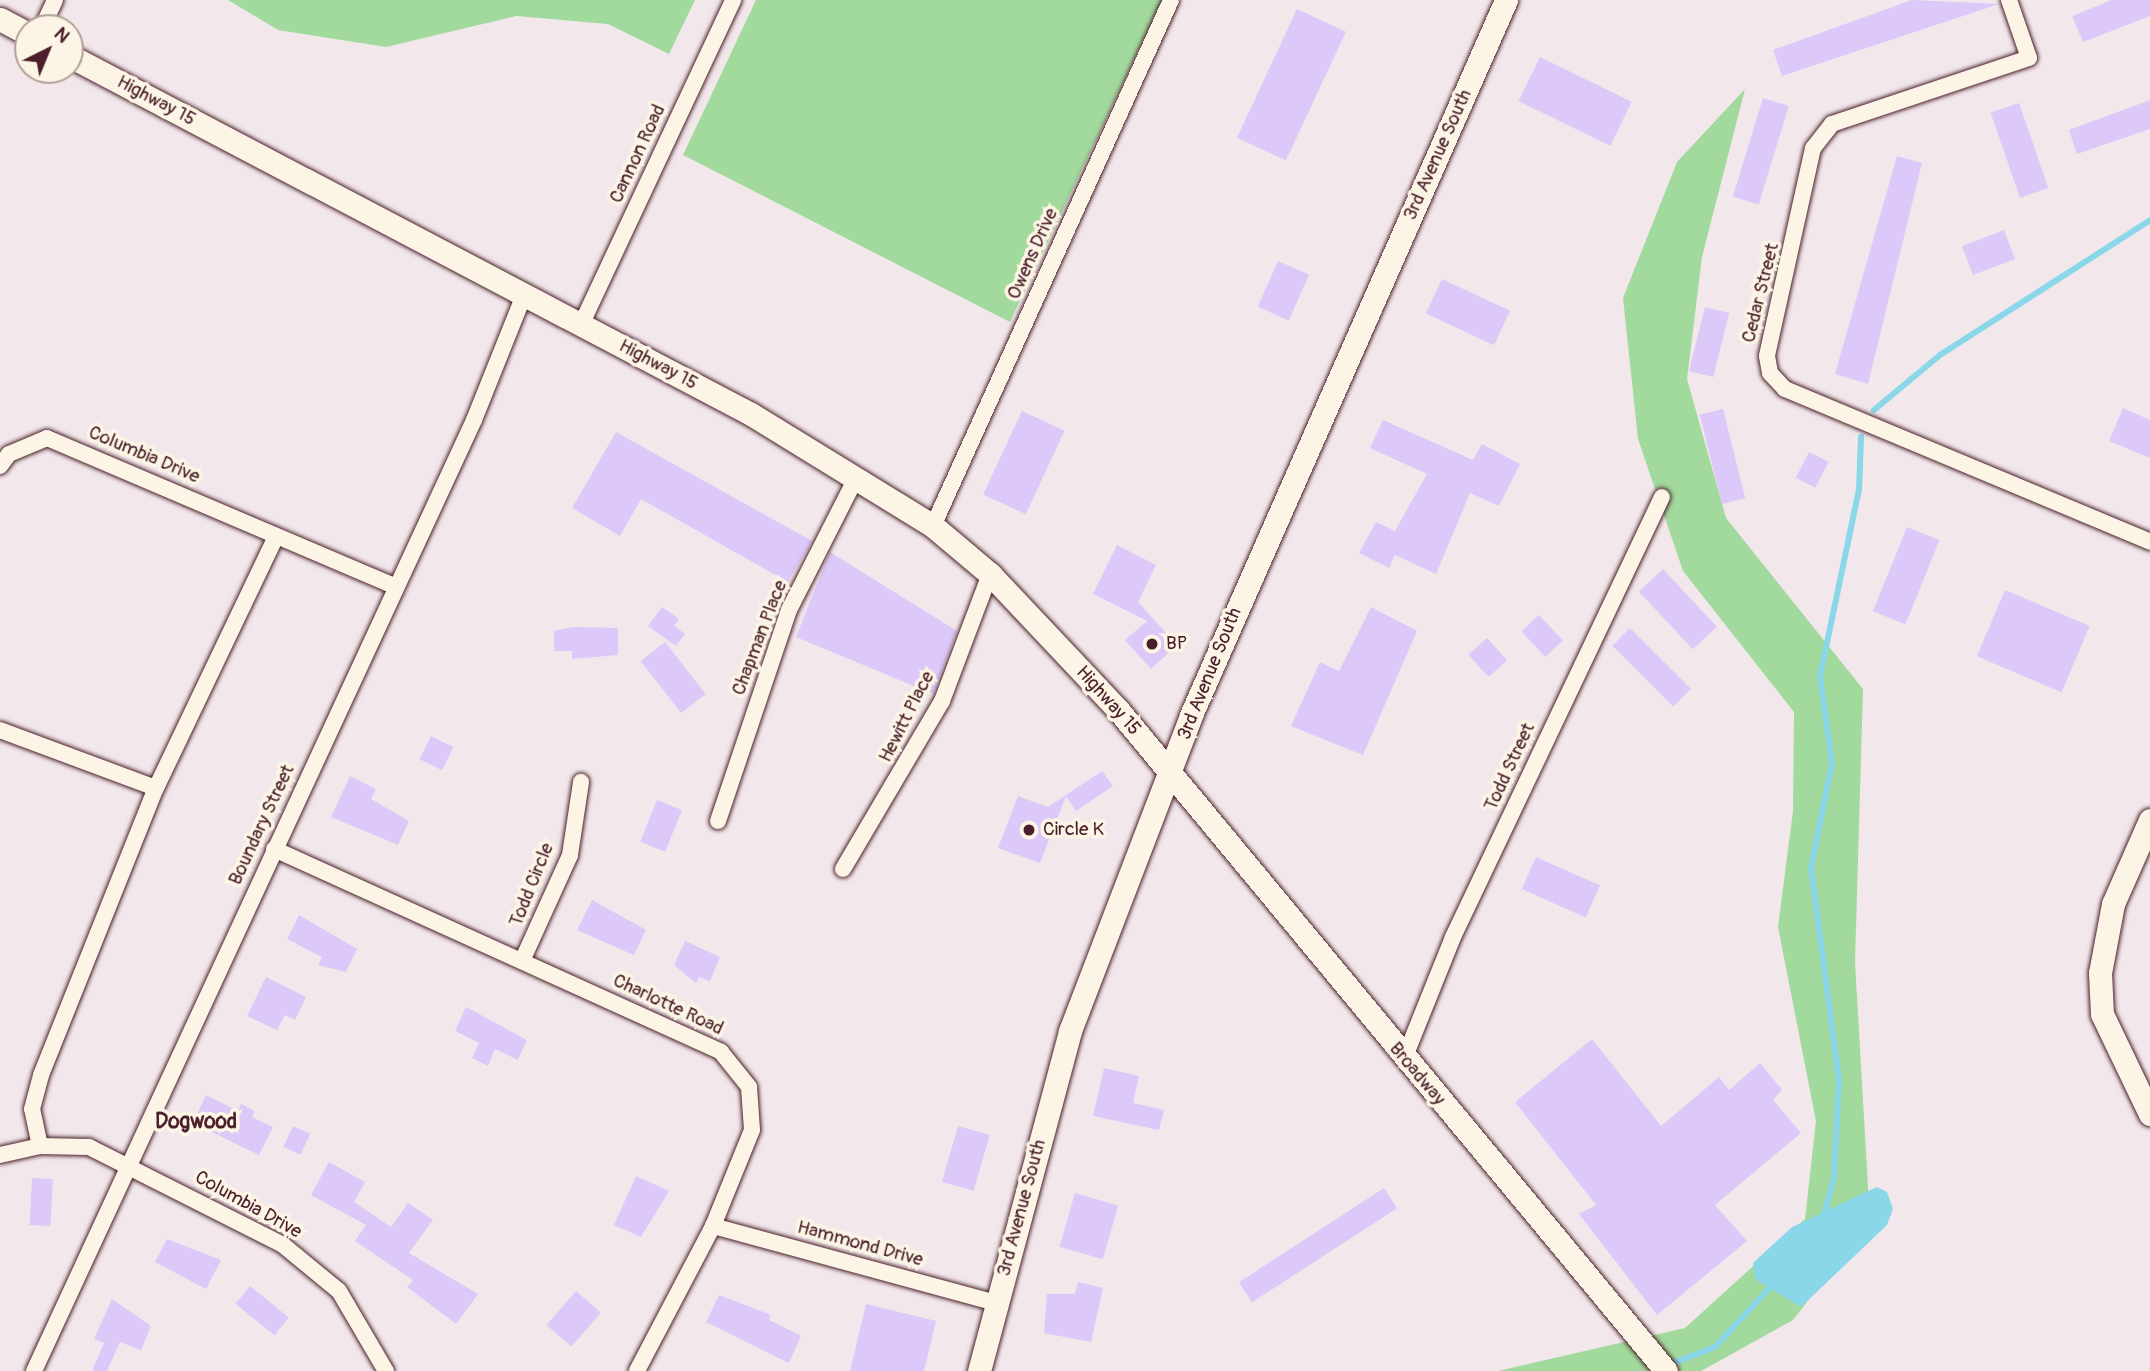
<!DOCTYPE html>
<style>
body{margin:0}
#map{position:relative;width:2150px;height:1371px;overflow:hidden;background:#f2e8eb;font-family:Pangolin,sans-serif}
div>[style]{position:absolute}
.green>*{inset:0;background:#a2d99d}
.water>*{inset:0;background:#8ad7e9}
.stream>*{height:6px;margin:-3px;padding:0 3px;transform-origin:3px;border-radius:3px;background:#8ad7e9}
.building>*{inset:0;background:#dcc8f9;transform-origin:0 0}
.roads{filter:drop-shadow(0 0 2px #4a1f2b) drop-shadow(0 0 2px #4a1f2b)}
.street>*{height:16px;margin:-8px;padding:0 8px;transform-origin:8px;border-radius:8px;background:#fcf5e5}
.secondary>*{height:23px;margin:-11.5px;padding:0 11.5px;transform-origin:11.5px;border-radius:11.5px;background:#fcf5e5}
.dots>*{width:19px;height:19px;translate:-50% -50%;box-sizing:border-box;border:4px solid #fcf5e5;border-radius:50%}
span{translate:-50% -50%;white-space:nowrap;text-align:center;line-height:1.15;-webkit-text-stroke:7px #fcf5e5;paint-order:stroke}
.street-label{font-size:19px;color:#4a1f2b}
.poi-label{font-size:19px;color:#4a1f2b}
.left{translate:0 -50%;text-align:left}
.neighbourhood-label{font-size:21px;color:#4a1f2b;font-weight:700}
.north{position:absolute;left:14px;top:14px;width:70px;height:70px;box-sizing:border-box;background:#fcf5e5;border:2px solid #b59f9b;border-radius:50%;rotate:43deg;font-size:19px;font-weight:700;line-height:28px;text-align:center;color:#4a1f2b}
.north::after{content:'';display:block;margin:auto;width:24px;height:32px;background:#4a1f2b;clip-path:polygon(50% 0,100% 100%,50% 72%,0 100%)}
</style>
<div id="map">
<div class="green">
<div style="clip-path:polygon(228px 0,695px 0,669px 54px,608px 24px,516px 16px,386px 47px,278px 30px)"></div>
<div style="clip-path:polygon(756px 0,1162px 0,1010px 322px,683px 155px)"></div>
<div style="clip-path:polygon(1745px 89px,1702px 257px,1687px 379px,1726px 518px,1863px 689px,1855px 962px,1870px 1221px,1793px 1320px,1701px 1371px,1498px 1371px,1685px 1328px,1805px 1219px,1816px 1121px,1778px 927px,1793px 811px,1794px 712px,1683px 571px,1638px 439px,1623px 298px,1677px 162px)"></div>
</div>
<div class="water">
<div style="clip-path:polygon(1877px 1187px,1887px 1192px,1893px 1209px,1887px 1225px,1801px 1307px,1755px 1279px,1753px 1263px,1792px 1227px)"></div>
</div>
<div class="stream">
<div style="left:1874px;top:410px;width:86px;rotate:-39.8deg"></div>
<div style="left:1940px;top:355px;width:250px;rotate:-32.7deg"></div>
<div style="left:1823px;top:1218px;width:41px;rotate:-74.6deg"></div>
<div style="left:1834px;top:1178px;width:98px;rotate:-87.1deg"></div>
<div style="left:1839px;top:1080px;width:214px;rotate:-97.5deg"></div>
<div style="left:1811px;top:868px;width:107px;rotate:-78.7deg"></div>
<div style="left:1832px;top:763px;width:88px;rotate:-97.9deg"></div>
<div style="left:1820px;top:676px;width:190px;rotate:-78.2deg"></div>
<div style="left:1859px;top:490px;width:53px;rotate:-87.8deg"></div>
<div style="left:1668px;top:1365px;width:50px;rotate:-21deg"></div>
<div style="left:1715px;top:1347px;width:86px;rotate:-47.4deg"></div>
</div>
<div class="building">
<div style="clip-path:polygon(1912px 0,1999px 4px,1782px 76px,1773px 50px)"></div>
<div style="clip-path:polygon(2112px 0,2150px 0,2150px 16px,2083px 42px,2072px 16px)"></div>
<div style="left:1297px;top:9px;width:54px;height:142px;rotate:25deg"></div>
<div style="left:1540px;top:57px;width:102px;height:49px;rotate:26deg"></div>
<div style="left:1763px;top:98px;width:27px;height:103px;rotate:17deg"></div>
<div style="clip-path:polygon(2150px 100px,2150px 129px,2077px 154px,2069px 130px)"></div>
<div style="left:2019px;top:103px;width:90px;height:30px;rotate:71deg"></div>
<div style="clip-path:polygon(1897px 156px,1922px 163px,1868px 384px,1835px 374px)"></div>
<div style="left:2004px;top:230px;width:31px;height:45px;rotate:69deg"></div>
<div style="left:1278px;top:261px;width:34px;height:50px;rotate:24deg"></div>
<div style="left:1442px;top:279px;width:75px;height:38px;rotate:25deg"></div>
<div style="left:1705px;top:307px;width:25px;height:66px;rotate:14deg"></div>
<div style="clip-path:polygon(2123px 408px,2150px 420px,2150px 458px,2109px 441px)"></div>
<div style="left:1723px;top:409px;width:92px;height:24px;rotate:76deg"></div>
<div style="left:1022px;top:411px;width:47px;height:92px;rotate:25deg"></div>
<div style="clip-path:polygon(1383px 420px,1473px 460px,1482px 444px,1520px 464px,1499px 506px,1470px 493px,1436px 574px,1395px 555px,1389px 568px,1359px 553px,1376px 522px,1395px 531px,1427px 474px,1370px 448px)"></div>
<div style="clip-path:polygon(616px 432px,812px 541px,788px 582px,641px 499px,620px 536px,572px 508px)"></div>
<div style="left:1809px;top:452px;width:22px;height:29px;rotate:27deg"></div>
<div style="left:1907px;top:527px;width:35px;height:91px;rotate:22deg"></div>
<div style="clip-path:polygon(1117px 545px,1156px 565px,1138px 602px,1177px 645px,1151px 669px,1125px 640px,1147px 621px,1093px 594px)"></div>
<div style="clip-path:polygon(830px 552px,957px 631px,933px 694px,796px 637px)"></div>
<div style="left:1663px;top:569px;width:79px;height:33px;rotate:47deg"></div>
<div style="left:2005px;top:590px;width:92px;height:72px;rotate:23deg"></div>
<div style="clip-path:polygon(662px 607px,679px 619px,674px 626px,685px 634px,676px 646px,648px 626px)"></div>
<div style="clip-path:polygon(1371px 607px,1417px 631px,1363px 755px,1291px 726px,1320px 662px,1339px 671px)"></div>
<div style="left:1539px;top:615px;width:35px;height:24px;rotate:47deg"></div>
<div style="clip-path:polygon(572px 627px,618px 628px,618px 655px,572px 659px,572px 651px,554px 651px,554px 631px)"></div>
<div style="left:1630px;top:628px;width:86px;height:25px;rotate:45deg"></div>
<div style="left:1487px;top:638px;width:30px;height:25px;rotate:48deg"></div>
<div style="left:665px;top:642px;width:66px;height:31px;rotate:52deg"></div>
<div style="left:431px;top:736px;width:25px;height:26px;rotate:26deg"></div>
<div style="clip-path:polygon(1102px 771px,1113px 786px,1076px 811px,1066px 796px,1040px 863px,998px 848px,1018px 796px,1048px 807px)"></div>
<div style="clip-path:polygon(350px 776px,376px 789px,371px 799px,409px 821px,398px 845px,331px 817px)"></div>
<div style="left:657px;top:800px;width:27px;height:45px;rotate:22deg"></div>
<div style="left:1536px;top:857px;width:70px;height:35px;rotate:24deg"></div>
<div style="clip-path:polygon(592px 900px,646px 930px,634px 955px,577px 930px)"></div>
<div style="clip-path:polygon(299px 915px,357px 949px,346px 972px,318px 965px,322px 957px,287px 939px)"></div>
<div style="clip-path:polygon(685px 941px,720px 957px,710px 981px,699px 977px,696px 983px,674px 965px)"></div>
<div style="clip-path:polygon(266px 977px,306px 997px,295px 1020px,285px 1015px,277px 1030px,247px 1016px)"></div>
<div style="clip-path:polygon(466px 1007px,527px 1040px,518px 1060px,495px 1049px,488px 1066px,472px 1058px,479px 1043px,455px 1031px)"></div>
<div style="clip-path:polygon(1592px 1039px,1661px 1126px,1719px 1077px,1729px 1090px,1760px 1063px,1782px 1090px,1773px 1100px,1801px 1133px,1715px 1205px,1747px 1241px,1657px 1315px,1579px 1214px,1596px 1205px,1515px 1102px)"></div>
<div style="clip-path:polygon(1104px 1068px,1139px 1076px,1133px 1103px,1164px 1110px,1159px 1130px,1093px 1116px)"></div>
<div style="clip-path:polygon(206px 1095px,238px 1111px,241px 1104px,255px 1111px,252px 1117px,273px 1127px,259px 1155px,193px 1123px)"></div>
<div style="left:293px;top:1126px;width:19px;height:23px;rotate:25deg"></div>
<div style="left:958px;top:1126px;width:33px;height:58px;rotate:16deg"></div>
<div style="clip-path:polygon(329px 1162px,365px 1182px,354px 1202px,391px 1227px,408px 1203px,433px 1220px,409px 1253px,478px 1294px,456px 1324px,407px 1287px,413px 1280px,355px 1241px,366px 1225px,311px 1195px)"></div>
<div style="clip-path:polygon(636px 1176px,669px 1191px,641px 1237px,614px 1225px)"></div>
<div style="left:32px;top:1178px;width:21px;height:47px;rotate:3deg"></div>
<div style="left:1384px;top:1188px;width:24px;height:173px;rotate:57deg"></div>
<div style="left:1075px;top:1193px;width:45px;height:56px;rotate:16deg"></div>
<div style="clip-path:polygon(167px 1239px,221px 1260px,206px 1289px,155px 1262px)"></div>
<div style="clip-path:polygon(1078px 1282px,1103px 1288px,1091px 1342px,1044px 1333px,1047px 1294px,1075px 1294px)"></div>
<div style="left:250px;top:1286px;width:50px;height:23px;rotate:39deg"></div>
<div style="left:576px;top:1291px;width:33px;height:45px;rotate:41deg"></div>
<div style="clip-path:polygon(719px 1295px,771px 1315px,769px 1320px,801px 1336px,789px 1363px,706px 1322px)"></div>
<div style="clip-path:polygon(112px 1299px,151px 1326px,141px 1350px,120px 1342px,107px 1371px,92px 1371px,104px 1343px,94px 1339px)"></div>
<div style="clip-path:polygon(866px 1304px,936px 1321px,924px 1371px,850px 1371px)"></div>
</div>
<div class="roads">
<div class="street">
<div style="left:2009px;top:0;width:61px;rotate:71deg"></div>
<div style="left:2029px;top:58px;width:208px;rotate:161.5deg"></div>
<div style="left:1832px;top:124px;width:31px;rotate:128deg"></div>
<div style="left:1813px;top:148px;width:213px;rotate:102.5deg"></div>
<div style="left:1767px;top:356px;width:17px;rotate:80deg"></div>
<div style="left:1770px;top:373px;width:22px;rotate:47deg"></div>
<div style="left:1785px;top:389px;width:396px;rotate:22.7deg"></div>
<div style="left:42px;top:28px;width:31px;rotate:-65deg"></div>
<div style="left:581px;top:325px;width:359px;rotate:-64.9deg"></div>
<div style="left:0;top:466px;width:15px;rotate:-53deg"></div>
<div style="left:9px;top:454px;width:41px;rotate:-22.8deg"></div>
<div style="left:47px;top:438px;width:379px;rotate:23.1deg"></div>
<div style="left:933px;top:526px;width:577px;rotate:-65.65deg"></div>
<div style="left:0;top:730px;width:166px;rotate:20.4deg"></div>
<div style="left:718px;top:821px;width:223px;rotate:-71.4deg"></div>
<div style="left:789px;top:610px;width:148px;rotate:-63.1deg"></div>
<div style="left:274px;top:849px;width:491px;rotate:24.4deg"></div>
<div style="left:721px;top:1052px;width:45px;rotate:51.3deg"></div>
<div style="left:749px;top:1087px;width:43px;rotate:86deg"></div>
<div style="left:752px;top:1130px;width:104px;rotate:112.1deg"></div>
<div style="left:713px;top:1226px;width:164px;rotate:117.7deg"></div>
<div style="left:843px;top:869px;width:195px;rotate:-59.5deg"></div>
<div style="left:942px;top:701px;width:136px;rotate:-69.3deg"></div>
<div style="left:522px;top:961px;width:116px;rotate:-65.6deg"></div>
<div style="left:570px;top:855px;width:74px;rotate:-81.4deg"></div>
<div style="left:1404px;top:1059px;width:131px;rotate:-68.1deg"></div>
<div style="left:1453px;top:937px;width:487px;rotate:-64.6deg"></div>
<div style="left:40px;top:1146px;width:38px;rotate:-102deg"></div>
<div style="left:32px;top:1109px;width:35px;rotate:-75deg"></div>
<div style="left:41px;top:1075px;width:309px;rotate:-68.2deg"></div>
<div style="left:156px;top:788px;width:279px;rotate:-64.5deg"></div>
<div style="left:0;top:1155px;width:41px;rotate:-12.7deg"></div>
<div style="left:40px;top:1146px;width:49px;rotate:1.2deg"></div>
<div style="left:89px;top:1147px;width:217px;rotate:26.8deg"></div>
<div style="left:283px;top:1245px;width:72px;rotate:39.4deg"></div>
<div style="left:339px;top:1291px;width:93px;rotate:59.6deg"></div>
<div style="left:713px;top:1226px;width:293px;rotate:15.2deg"></div>
<div style="left:34px;top:1371px;width:1048px;rotate:-65.17deg"></div>
<div style="left:474px;top:420px;width:135px;rotate:-68.2deg"></div>
</div>
<div class="secondary">
<div style="left:0;top:19px;width:32px;rotate:28deg"></div>
<div style="left:70px;top:56px;width:769px;rotate:27.73deg"></div>
<div style="left:751px;top:414px;width:214px;rotate:31.6deg"></div>
<div style="left:933px;top:526px;width:75px;rotate:40.1deg"></div>
<div style="left:990px;top:574px;width:188px;rotate:46.7deg"></div>
<div style="left:1119px;top:711px;width:857px;rotate:50.35deg"></div>
<div style="left:2150px;top:820px;width:92px;rotate:113.8deg"></div>
<div style="left:2113px;top:904px;width:70px;rotate:100.7deg"></div>
<div style="left:2100px;top:973px;width:41px;rotate:87.2deg"></div>
<div style="left:2102px;top:1014px;width:111px;rotate:64.4deg"></div>
<div style="left:979px;top:1371px;width:352px;rotate:-75deg"></div>
<div style="left:1070px;top:1031px;width:338px;rotate:-69deg"></div>
<div style="left:1191px;top:715px;width:781px;rotate:-66.22deg"></div>
</div>
</div>
<div class="dots">
<div style="left:1152px;top:644px;background:#4a1f2b"></div>
<div style="left:1029px;top:830px;background:#4a1f2b"></div>
</div>
<div class="street-label">
<span style="left:156px;top:101px;rotate:28deg">Highway 15</span>
<span style="left:638px;top:154px;rotate:-65deg">Cannon Road</span>
<span style="left:1438px;top:155px;rotate:-66deg">3rd Avenue South</span>
<span style="left:1033px;top:254px;rotate:-66deg">Owens Drive</span>
<span style="left:1761px;top:293px;rotate:-76deg">Cedar Street</span>
<span style="left:658px;top:365px;rotate:28deg">Highway 15</span>
<span style="left:144px;top:455px;rotate:23deg">Columbia Drive</span>
<span style="left:760px;top:638px;rotate:-69deg">Chapman Place</span>
<span style="left:1210px;top:674px;rotate:-68deg">3rd Avenue South</span>
<span style="left:1108px;top:701px;rotate:48deg">Highway 15</span>
<span style="left:907px;top:717px;rotate:-63deg">Hewitt Place</span>
<span style="left:1510px;top:767px;rotate:-65deg">Todd Street</span>
<span style="left:262px;top:825px;rotate:-65deg">Boundary Street</span>
<span style="left:532px;top:885px;rotate:-68deg">Todd Circle</span>
<span style="left:668px;top:1005px;rotate:25deg">Charlotte Road</span>
<span style="left:1417px;top:1074px;rotate:50deg">Broadway</span>
<span style="left:248px;top:1205px;rotate:29deg">Columbia Drive</span>
<span style="left:1022px;top:1208px;rotate:-75deg">3rd Avenue South</span>
<span style="left:860px;top:1244px;rotate:15deg">Hammond Drive</span>
</div>
<div class="poi-label">
<span class="left" style="left:1166px;top:644px">BP</span>
<span class="left" style="left:1043px;top:830px">Circle K</span>
</div>
<div class="neighbourhood-label">
<span style="left:196px;top:1122px">Dogwood</span>
</div>
<div class="north">N</div>
</div>
